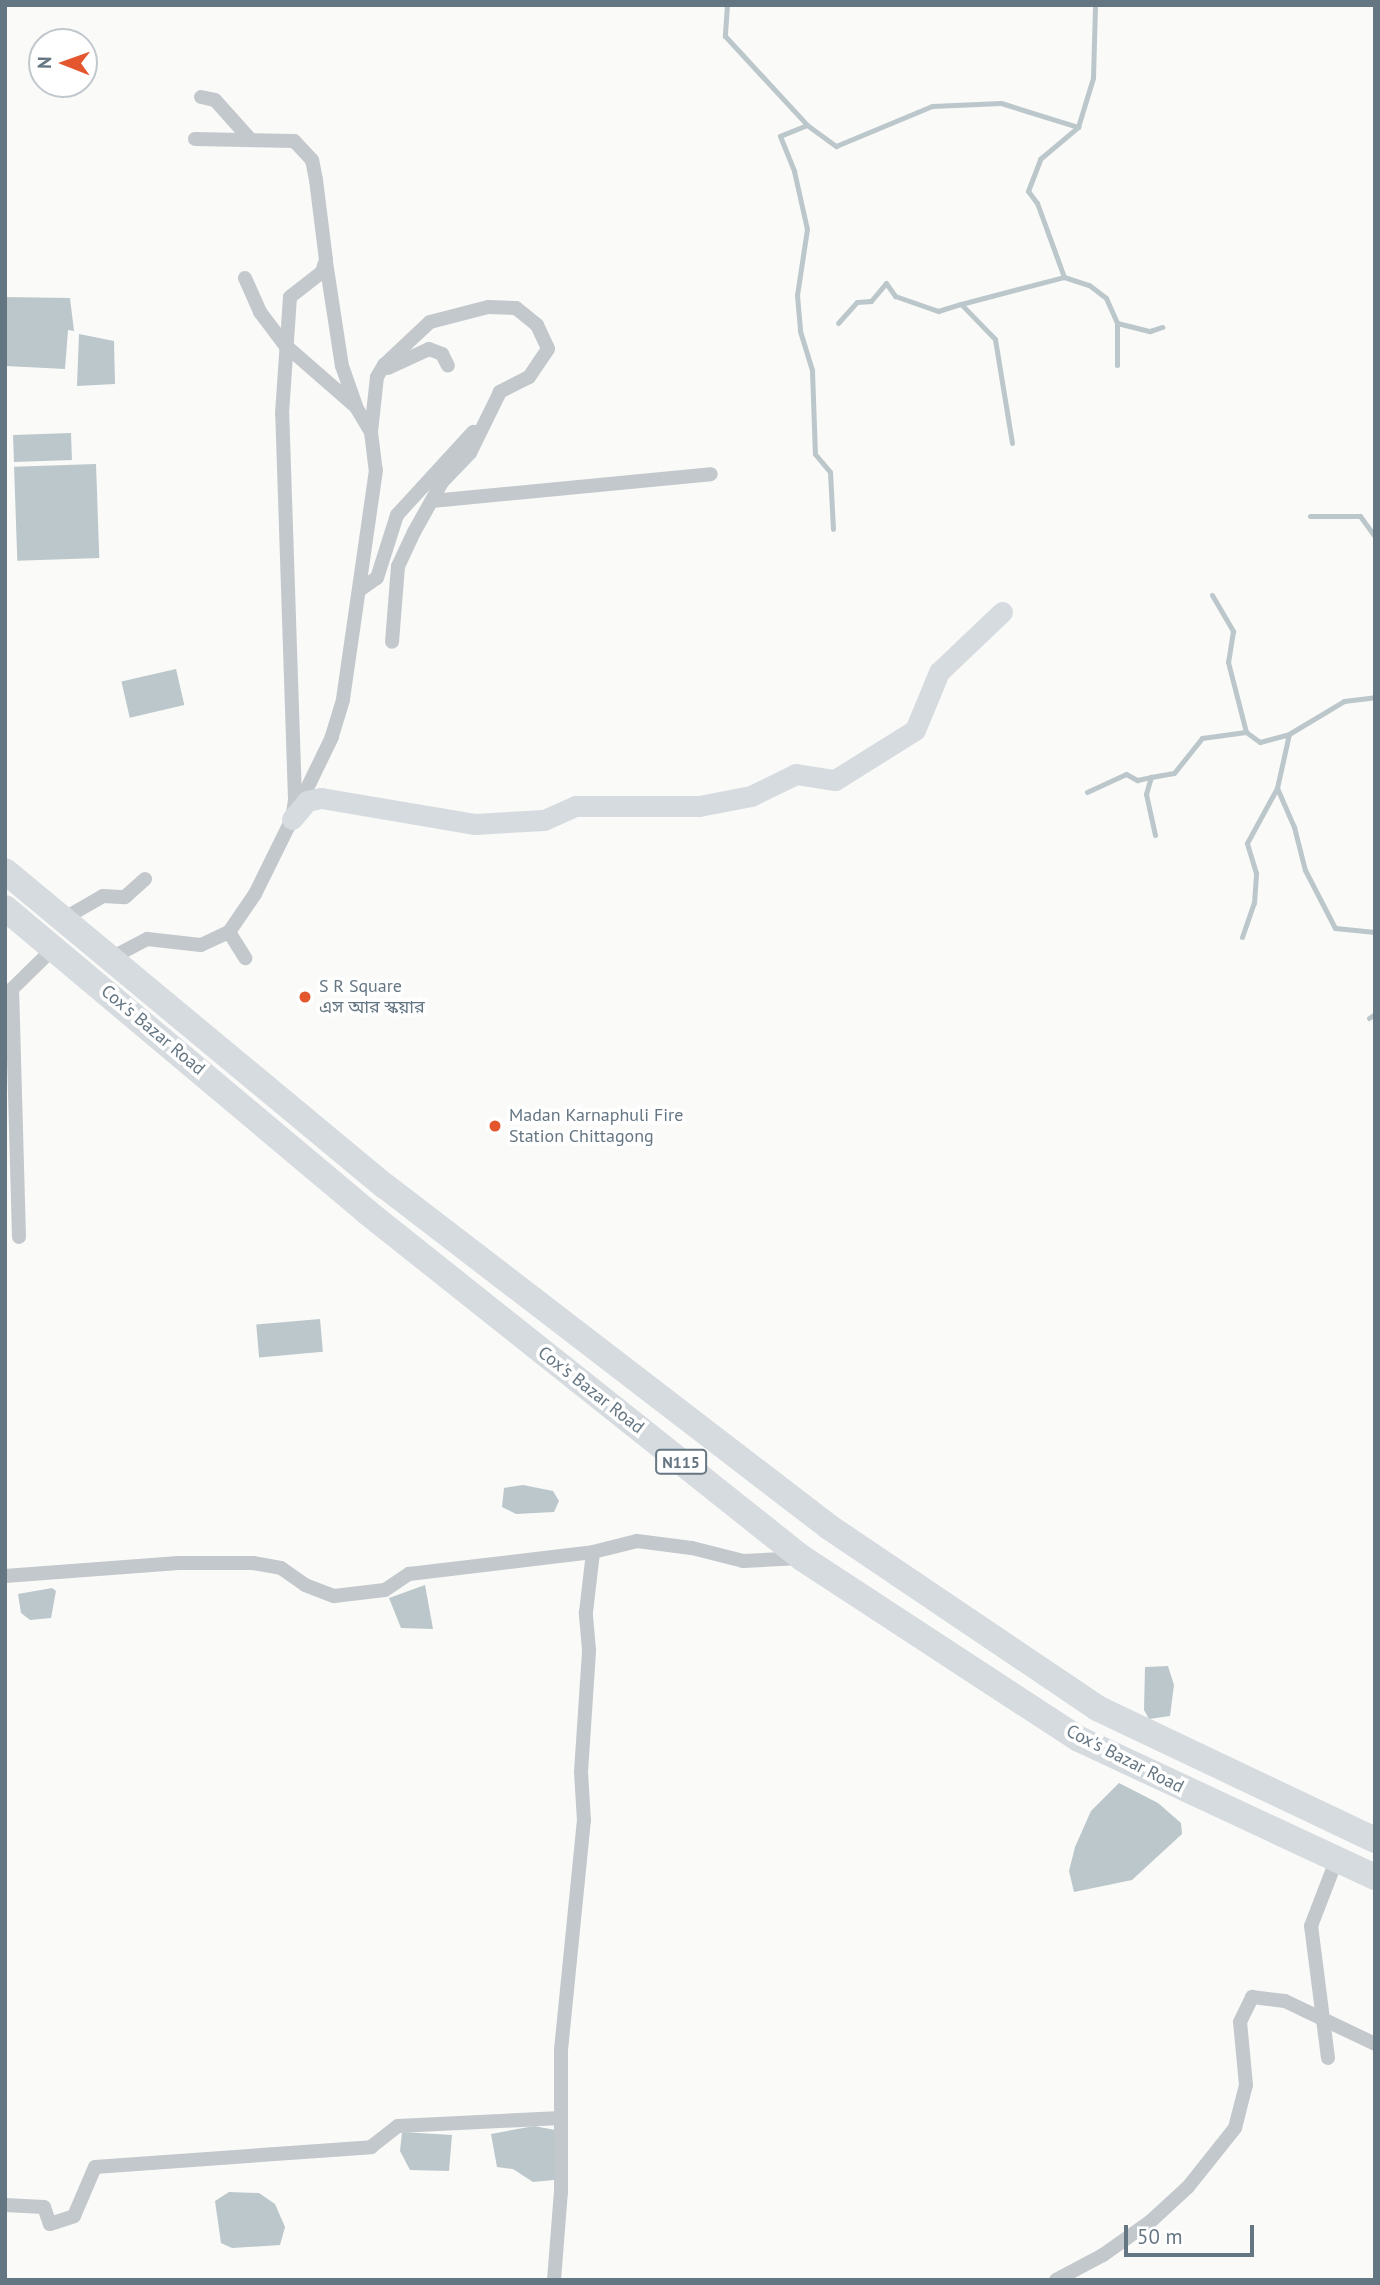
<!DOCTYPE html>
<meta charset="utf-8">
<style>
body{margin:0}
#map{position:relative;width:1380px;height:2285px;overflow:hidden;background:#fafaf8;font-family:"PT Sans","Noto Sans Bengali",sans-serif}
div>[style]{position:absolute}
.water>*{inset:0;background:#bbc7cb;transform-origin:0 0}
.stream>*{height:5px;margin:-2.5px;padding:0 2.5px;transform-origin:2.5px;border-radius:2.5px;background:#bbc7cb}
.street>*{height:14px;margin:-7px;padding:0 7px;transform-origin:7px;border-radius:7px;background:#c3c8cc}
.secondary>*{height:21px;margin:-10.5px;padding:0 10.5px;transform-origin:10.5px;border-radius:10.5px;background:#d6dbdf}
.highway>*{height:26px;margin:-13px;padding:0 13px;transform-origin:13px;border-radius:13px;background:#d6dbdf}
.dots>*{width:19px;height:19px;translate:-50% -50%;box-sizing:border-box;border:4px solid #fff;border-radius:50%}
span{translate:-50% -50%;white-space:nowrap;text-align:center;line-height:1.15;-webkit-text-stroke:7px #fff;paint-order:stroke}
.shield-label span{padding:2px 5px;background:#fff;border:2px solid;border-radius:5px;-webkit-text-stroke-width:0}
.shield-label{font-size:16px;color:#657683;font-weight:700}
.poi-label{font-size:18px;color:#657683}
.left{translate:0 -50%;text-align:left}
.street-label{font-size:18px;color:#657683}
.frame{position:absolute;inset:0;border:7px solid #657683;pointer-events:none}
.north{position:absolute;left:28px;top:28px;width:70px;height:70px;box-sizing:border-box;background:#fff;border:2px solid #c1c8cd;border-radius:50%;rotate:271deg;font-size:19px;font-weight:700;line-height:28px;text-align:center;color:#657683}
.north::after{content:'';display:block;margin:auto;width:24px;height:32px;background:#e4572e;clip-path:polygon(50% 0,100% 100%,50% 72%,0 100%)}
.scale{position:absolute;left:1124px;top:2225px;width:130px;height:32px;box-sizing:border-box;border:4px solid #657683;border-top:0;padding-left:9px;font-size:21px;line-height:24px;white-space:nowrap;color:#657683;-webkit-text-stroke:5px #fff;paint-order:stroke}
</style>
<div id="map">
<div class="water">
<div style="clip-path:polygon(5px 297px,70px 298px,74px 331px,68px 330px,65px 369px,5px 366px)"></div>
<div style="clip-path:polygon(79px 334px,114px 341px,115px 384px,77px 386px)"></div>
<div style="left:71px;top:433px;width:27px;height:58px;rotate:88deg"></div>
<div style="left:96px;top:464px;width:94px;height:82px;rotate:88deg"></div>
<div style="left:176px;top:669px;width:37px;height:56px;rotate:77deg"></div>
<div style="left:320px;top:1319px;width:33px;height:64px;rotate:85deg"></div>
<div style="clip-path:polygon(523px 1485px,553px 1491px,559px 1501px,554px 1512px,516px 1514px,502px 1507px,504px 1488px)"></div>
<div style="clip-path:polygon(425px 1585px,433px 1629px,401px 1628px,389px 1598px)"></div>
<div style="clip-path:polygon(52px 1588px,56px 1591px,51px 1618px,30px 1620px,21px 1613px,18px 1594px)"></div>
<div style="clip-path:polygon(1168px 1666px,1174px 1685px,1170px 1716px,1149px 1719px,1144px 1710px,1145px 1667px)"></div>
<div style="clip-path:polygon(1119px 1783px,1158px 1803px,1181px 1823px,1182px 1834px,1132px 1880px,1074px 1892px,1069px 1871px,1075px 1847px,1091px 1811px)"></div>
<div style="clip-path:polygon(534px 2126px,555px 2130px,554px 2180px,533px 2182px,513px 2169px,497px 2167px,491px 2134px)"></div>
<div style="clip-path:polygon(402px 2132px,452px 2135px,449px 2171px,410px 2170px,400px 2151px)"></div>
<div style="clip-path:polygon(229px 2192px,259px 2193px,275px 2204px,285px 2227px,280px 2245px,232px 2248px,221px 2243px,215px 2201px)"></div>
</div>
<div class="stream">
<div style="left:727px;top:5px;width:31px;rotate:94deg"></div>
<div style="left:725px;top:36px;width:121px;rotate:47.3deg"></div>
<div style="left:807px;top:125px;width:36px;rotate:36deg"></div>
<div style="left:836px;top:146px;width:104px;rotate:-22.6deg"></div>
<div style="left:932px;top:106px;width:69px;rotate:-2.5deg"></div>
<div style="left:1001px;top:103px;width:81px;rotate:17.3deg"></div>
<div style="left:807px;top:125px;width:29px;rotate:158deg"></div>
<div style="left:780px;top:136px;width:38px;rotate:68deg"></div>
<div style="left:794px;top:171px;width:59px;rotate:77.4deg"></div>
<div style="left:807px;top:229px;width:67px;rotate:98.6deg"></div>
<div style="left:797px;top:295px;width:36px;rotate:85deg"></div>
<div style="left:800px;top:331px;width:41px;rotate:72.9deg"></div>
<div style="left:812px;top:370px;width:84px;rotate:88deg"></div>
<div style="left:815px;top:454px;width:23px;rotate:50deg"></div>
<div style="left:830px;top:472px;width:57px;rotate:87deg"></div>
<div style="left:1064px;top:277px;width:26px;rotate:18deg"></div>
<div style="left:1089px;top:285px;width:21px;rotate:37deg"></div>
<div style="left:1106px;top:298px;width:27px;rotate:66deg"></div>
<div style="left:1117px;top:323px;width:42px;rotate:90deg"></div>
<div style="left:838px;top:323px;width:28px;rotate:-48deg"></div>
<div style="left:857px;top:302px;width:14px;rotate:-4deg"></div>
<div style="left:871px;top:301px;width:23px;rotate:-50deg"></div>
<div style="left:886px;top:283px;width:16px;rotate:55deg"></div>
<div style="left:895px;top:296px;width:46px;rotate:19.2deg"></div>
<div style="left:938px;top:311px;width:24px;rotate:-17deg"></div>
<div style="left:1117px;top:323px;width:34px;rotate:14deg"></div>
<div style="left:1150px;top:331px;width:13px;rotate:-18deg"></div>
<div style="left:1012px;top:443px;width:105px;rotate:-99.3deg"></div>
<div style="left:995px;top:339px;width:49px;rotate:-134.2deg"></div>
<div style="left:961px;top:304px;width:106px;rotate:-14.7deg"></div>
<div style="left:1064px;top:277px;width:79px;rotate:-110deg"></div>
<div style="left:1037px;top:203px;width:15px;rotate:-127deg"></div>
<div style="left:1028px;top:191px;width:34px;rotate:-69deg"></div>
<div style="left:1040px;top:159px;width:50px;rotate:-40.1deg"></div>
<div style="left:1078px;top:127px;width:51px;rotate:-73deg"></div>
<div style="left:1093px;top:78px;width:73px;rotate:-88.4deg"></div>
<div style="left:1310px;top:516px;width:50px"></div>
<div style="left:1360px;top:516px;width:26px;rotate:54deg"></div>
<div style="left:1212px;top:595px;width:42px;rotate:59.7deg"></div>
<div style="left:1233px;top:631px;width:31px;rotate:99deg"></div>
<div style="left:1228px;top:662px;width:72px;rotate:75.6deg"></div>
<div style="left:1246px;top:732px;width:17px;rotate:36deg"></div>
<div style="left:1260px;top:742px;width:30px;rotate:-15deg"></div>
<div style="left:1289px;top:734px;width:64px;rotate:-31deg"></div>
<div style="left:1344px;top:701px;width:31px;rotate:-7deg"></div>
<div style="left:1277px;top:788px;width:43px;rotate:66.4deg"></div>
<div style="left:1294px;top:827px;width:44px;rotate:75.7deg"></div>
<div style="left:1305px;top:870px;width:65px;rotate:62.7deg"></div>
<div style="left:1335px;top:928px;width:40px;rotate:5.7deg"></div>
<div style="left:1087px;top:792px;width:43px;rotate:-24.8deg"></div>
<div style="left:1126px;top:774px;width:13px;rotate:29deg"></div>
<div style="left:1137px;top:780px;width:14px;rotate:-12deg"></div>
<div style="left:1155px;top:835px;width:42px;rotate:-102.4deg"></div>
<div style="left:1146px;top:794px;width:18px;rotate:-74deg"></div>
<div style="left:1151px;top:777px;width:23px;rotate:-10deg"></div>
<div style="left:1174px;top:773px;width:45px;rotate:-51.3deg"></div>
<div style="left:1202px;top:738px;width:44px;rotate:-7.8deg"></div>
<div style="left:1242px;top:937px;width:36px;rotate:-71deg"></div>
<div style="left:1254px;top:903px;width:30px;rotate:-86deg"></div>
<div style="left:1256px;top:873px;width:31px;rotate:-107deg"></div>
<div style="left:1247px;top:843px;width:63px;rotate:-61.4deg"></div>
<div style="left:1277px;top:788px;width:55px;rotate:-77.5deg"></div>
<div style="left:1369px;top:1018px;width:7px;rotate:-34deg"></div>
</div>
<div class="street">
<div style="left:201px;top:97px;width:14px;rotate:12deg"></div>
<div style="left:215px;top:100px;width:52px;rotate:48.1deg"></div>
<div style="left:326px;top:262px;width:105px;rotate:81.3deg"></div>
<div style="left:342px;top:366px;width:42px;rotate:70.7deg"></div>
<div style="left:245px;top:278px;width:37px;rotate:66deg"></div>
<div style="left:260px;top:312px;width:41px;rotate:52.9deg"></div>
<div style="left:285px;top:345px;width:94px;rotate:41.1deg"></div>
<div style="left:356px;top:407px;width:29px;rotate:59deg"></div>
<div style="left:371px;top:432px;width:38px;rotate:83deg"></div>
<div style="left:376px;top:470px;width:232px;rotate:98.2deg"></div>
<div style="left:343px;top:700px;width:39px;rotate:107deg"></div>
<div style="left:332px;top:737px;width:76px;rotate:115.9deg"></div>
<div style="left:388px;top:368px;width:45px;rotate:-24.9deg"></div>
<div style="left:429px;top:349px;width:14px;rotate:21deg"></div>
<div style="left:442px;top:354px;width:13px;rotate:63deg"></div>
<div style="left:371px;top:432px;width:55px;rotate:-83.8deg"></div>
<div style="left:377px;top:377px;width:14px;rotate:-60deg"></div>
<div style="left:384px;top:365px;width:63px;rotate:-43.1deg"></div>
<div style="left:430px;top:322px;width:60px;rotate:-14.5deg"></div>
<div style="left:488px;top:307px;width:28px;rotate:2deg"></div>
<div style="left:516px;top:308px;width:27px;rotate:39deg"></div>
<div style="left:537px;top:325px;width:26px;rotate:65deg"></div>
<div style="left:548px;top:349px;width:34px;rotate:124deg"></div>
<div style="left:529px;top:377px;width:33px;rotate:153deg"></div>
<div style="left:500px;top:392px;width:68px;rotate:116.2deg"></div>
<div style="left:470px;top:453px;width:40px;rotate:134deg"></div>
<div style="left:442px;top:482px;width:57px;rotate:119.2deg"></div>
<div style="left:414px;top:532px;width:38px;rotate:115deg"></div>
<div style="left:398px;top:566px;width:76px;rotate:94.5deg"></div>
<div style="left:432px;top:501px;width:280px;rotate:-5.5deg"></div>
<div style="left:361px;top:589px;width:19px;rotate:-35deg"></div>
<div style="left:377px;top:578px;width:66px;rotate:-72.4deg"></div>
<div style="left:397px;top:515px;width:113px;rotate:-47.5deg"></div>
<div style="left:63px;top:919px;width:46px;rotate:-29.9deg"></div>
<div style="left:103px;top:896px;width:22px;rotate:3deg"></div>
<div style="left:125px;top:897px;width:27px;rotate:-42deg"></div>
<div style="left:229px;top:932px;width:31px;rotate:58deg"></div>
<div style="left:111px;top:958px;width:41px;rotate:-27.8deg"></div>
<div style="left:147px;top:939px;width:54px;rotate:6.3deg"></div>
<div style="left:201px;top:945px;width:31px;rotate:-25deg"></div>
<div style="left:229px;top:932px;width:46px;rotate:-55.6deg"></div>
<div style="left:255px;top:894px;width:84px;rotate:-63.7deg"></div>
<div style="left:292px;top:819px;width:20px;rotate:-81deg"></div>
<div style="left:295px;top:799px;width:385px;rotate:-91.9deg"></div>
<div style="left:282px;top:414px;width:117px;rotate:-86.1deg"></div>
<div style="left:290px;top:297px;width:41px;rotate:-38deg"></div>
<div style="left:322px;top:272px;width:13px;rotate:-72deg"></div>
<div style="left:326px;top:260px;width:81px;rotate:-97.1deg"></div>
<div style="left:316px;top:180px;width:20px;rotate:-101deg"></div>
<div style="left:312px;top:160px;width:26px;rotate:-133deg"></div>
<div style="left:294px;top:141px;width:99px;rotate:-178.8deg"></div>
<div style="left:19px;top:1237px;width:248px;rotate:-91.6deg"></div>
<div style="left:12px;top:989px;width:59px;rotate:-44.3deg"></div>
<div style="left:5px;top:1576px;width:174px;rotate:-4.3deg"></div>
<div style="left:179px;top:1563px;width:74px"></div>
<div style="left:253px;top:1563px;width:28px;rotate:10deg"></div>
<div style="left:281px;top:1568px;width:29px;rotate:35deg"></div>
<div style="left:305px;top:1585px;width:31px;rotate:21deg"></div>
<div style="left:334px;top:1596px;width:51px;rotate:-6.7deg"></div>
<div style="left:385px;top:1590px;width:29px;rotate:-34deg"></div>
<div style="left:409px;top:1574px;width:185px;rotate:-6.8deg"></div>
<div style="left:593px;top:1552px;width:45px;rotate:-14deg"></div>
<div style="left:637px;top:1541px;width:55px;rotate:7.3deg"></div>
<div style="left:692px;top:1548px;width:53px;rotate:14.3deg"></div>
<div style="left:743px;top:1561px;width:58px;rotate:-3deg"></div>
<div style="left:1328px;top:2058px;width:133px;rotate:-97.3deg"></div>
<div style="left:1311px;top:1926px;width:70px;rotate:-69deg"></div>
<div style="left:5px;top:2205px;width:39px;rotate:3deg"></div>
<div style="left:44px;top:2207px;width:18px;rotate:71deg"></div>
<div style="left:50px;top:2224px;width:25px;rotate:-18deg"></div>
<div style="left:74px;top:2216px;width:53px;rotate:-66.8deg"></div>
<div style="left:95px;top:2167px;width:277px;rotate:-4.1deg"></div>
<div style="left:371px;top:2147px;width:34px;rotate:-38deg"></div>
<div style="left:398px;top:2126px;width:163px;rotate:-2.8deg"></div>
<div style="left:554px;top:2280px;width:88px;rotate:-85.5deg"></div>
<div style="left:561px;top:2192px;width:142px;rotate:-90deg"></div>
<div style="left:561px;top:2050px;width:230px;rotate:-84.3deg"></div>
<div style="left:584px;top:1821px;width:49px;rotate:-93.5deg"></div>
<div style="left:581px;top:1772px;width:122px;rotate:-86.2deg"></div>
<div style="left:589px;top:1650px;width:38px;rotate:-95deg"></div>
<div style="left:586px;top:1612px;width:60px;rotate:-83.3deg"></div>
<div style="left:1056px;top:2280px;width:53px;rotate:-28deg"></div>
<div style="left:1103px;top:2255px;width:59px;rotate:-35.3deg"></div>
<div style="left:1151px;top:2221px;width:50px;rotate:-42.6deg"></div>
<div style="left:1188px;top:2187px;width:75px;rotate:-51.5deg"></div>
<div style="left:1235px;top:2128px;width:44px;rotate:-75.7deg"></div>
<div style="left:1246px;top:2085px;width:63px;rotate:-95.4deg"></div>
<div style="left:1240px;top:2022px;width:28px;rotate:-64deg"></div>
<div style="left:1252px;top:1997px;width:33px;rotate:7deg"></div>
<div style="left:1285px;top:2001px;width:100px;rotate:25.5deg"></div>
</div>
<div class="secondary">
<div style="left:292px;top:819px;width:23px;rotate:-50deg"></div>
<div style="left:307px;top:801px;width:14px;rotate:-12deg"></div>
<div style="left:321px;top:798px;width:155px;rotate:9.6deg"></div>
<div style="left:474px;top:824px;width:70px;rotate:-3.3deg"></div>
<div style="left:544px;top:820px;width:35px;rotate:-24deg"></div>
<div style="left:576px;top:806px;width:123px"></div>
<div style="left:699px;top:806px;width:53px;rotate:-10.9deg"></div>
<div style="left:751px;top:796px;width:50px;rotate:-26.1deg"></div>
<div style="left:796px;top:774px;width:39px;rotate:9deg"></div>
<div style="left:835px;top:780px;width:94px;rotate:-32deg"></div>
<div style="left:915px;top:730px;width:63px;rotate:-67.5deg"></div>
<div style="left:939px;top:672px;width:87px;rotate:-43.6deg"></div>
</div>
<div class="highway">
<div style="left:5px;top:871px;width:494px;rotate:39.7deg"></div>
<div style="left:385px;top:1186px;width:560px;rotate:37.52deg"></div>
<div style="left:829px;top:1527px;width:323px;rotate:34deg"></div>
<div style="left:1097px;top:1708px;width:308px;rotate:25.4deg"></div>
<div style="left:5px;top:908px;width:473px;rotate:40deg"></div>
<div style="left:367px;top:1212px;width:556px;rotate:38.5deg"></div>
<div style="left:802px;top:1558px;width:331px;rotate:33.2deg"></div>
<div style="left:1079px;top:1739px;width:327px;rotate:25deg"></div>
</div>
<div class="dots">
<div style="left:305px;top:997px;background:#e4572e"></div>
<div style="left:495px;top:1126px;background:#e4572e"></div>
</div>
<div class="shield-label">
<span style="left:681px;top:1462px">N115</span>
</div>
<div class="poi-label">
<span class="left" style="left:319px;top:997px">S R Square<br>এস আর স্কয়ার</span>
<span class="left" style="left:509px;top:1126px">Madan Karnaphuli Fire<br>Station Chittagong</span>
</div>
<div class="street-label">
<span style="left:153px;top:1030px;rotate:40deg">Cox's Bazar Road</span>
<span style="left:591px;top:1390px;rotate:38deg">Cox's Bazar Road</span>
<span style="left:1125px;top:1759px;rotate:27deg">Cox's Bazar Road</span>
</div>
<div class="frame"></div>
<div class="north">N</div>
<div class="scale">50 m</div>
</div>
